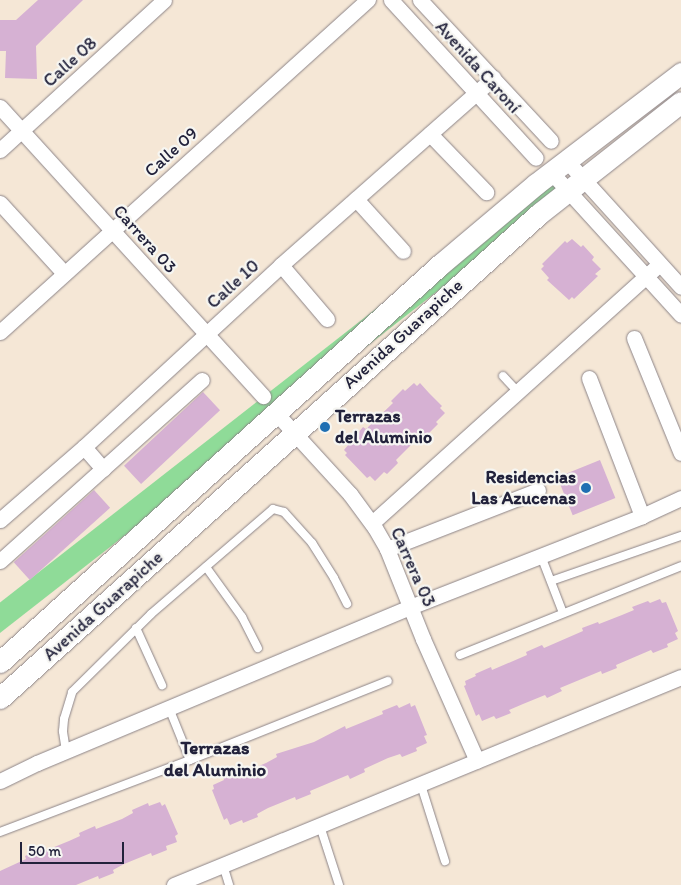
<!DOCTYPE html>
<meta charset="utf-8">
<style>
body{margin:0}
#map{position:relative;width:681px;height:885px;overflow:hidden;background:#f5e7d6;font-family:Itim,sans-serif}
div>[style]{position:absolute}
.green>*{inset:0;background:#8fdb98;transform-origin:0 0}
.building>*{inset:0;background:#d6b1d3;transform-origin:0 0}
.roads{filter:drop-shadow(0 0 1px #8c8488) drop-shadow(0 0 1px #8c8488)}
.lane>*{height:8px;margin:-4px;padding:0 4px;transform-origin:4px;border-radius:4px;background:#fff}
.street>*{height:15px;margin:-7.5px;padding:0 7.5px;transform-origin:7.5px;border-radius:7.5px;background:#fff}
.secondary>*{height:21px;margin:-10.5px;padding:0 10.5px;transform-origin:10.5px;border-radius:10.5px;background:#fff}
.dots>*{width:14px;height:14px;translate:-50% -50%;box-sizing:border-box;border:2px solid #f6f6f2;border-radius:50%}
span{translate:-50% -50%;white-space:nowrap;text-align:center;line-height:1.15;-webkit-text-stroke:4.5px #f6f6f2;paint-order:stroke}
.street-label{font-size:18px;color:#22223b}
.poi-label{font-size:18px;color:#22223b;font-weight:700}
.left{translate:0 -50%;text-align:left}
.right{translate:-100% -50%;text-align:right}
.neighbourhood-label{font-size:19px;color:#22223b;font-weight:700}
.scale{position:absolute;left:20px;top:842px;width:104px;height:22px;box-sizing:border-box;border:2px solid #22223b;border-top:0;padding-left:6px;font-size:15px;line-height:18px;white-space:nowrap;color:#22223b;-webkit-text-stroke:4px #f6f6f2;paint-order:stroke}
</style>
<div id="map">
<div class="green">
<div style="left:551px;top:172px;width:24px;height:737px;rotate:52deg"></div>
</div>
<div class="building">
<div style="clip-path:polygon(38px 0,83px 0,36px 46px,37px 79px,5px 78px,6px 51px,0 51px,0 20px,16px 20px)"></div>
<div style="clip-path:polygon(572px 239px,581px 247px,583px 245px,594px 257px,592px 260px,601px 269px,595px 274px,598px 276px,574px 299px,572px 297px,569px 300px,547px 280px,549px 278px,541px 269px,544px 266px,542px 264px,565px 241px,567px 243px)"></div>
<div style="clip-path:polygon(414px 383px,417px 386px,420px 383px,429px 393px,442px 406px,440px 408px,445px 413px,436px 422px,438px 424px,426px 436px,424px 433px,414px 442px,396px 460px,398px 463px,387px 474px,384px 472px,375px 481px,370px 476px,367px 478px,345px 455px,347px 453px,344px 450px,363px 427px,366px 429px,393px 403px,391px 401px,403px 389px,405px 391px)"></div>
<div style="left:203px;top:392px;width:25px;height:108px;rotate:47deg"></div>
<div style="left:600px;top:460px;width:41px;height:46px;rotate:68deg"></div>
<div style="left:94px;top:490px;width:24px;height:108px;rotate:48deg"></div>
<div style="clip-path:polygon(660px 599px,662px 603px,666px 602px,678px 631px,675px 633px,678px 639px,667px 644px,668px 647px,653px 653px,651px 650px,616px 665px,617px 668px,602px 674px,601px 671px,572px 683px,560px 688px,562px 691px,547px 698px,545px 695px,523px 704px,509px 710px,511px 713px,496px 719px,494px 716px,482px 721px,479px 714px,476px 716px,464px 686px,466px 685px,465px 681px,476px 676px,475px 674px,491px 667px,492px 670px,527px 655px,526px 652px,542px 645px,544px 648px,583px 631px,582px 628px,598px 622px,599px 624px,622px 615px,634px 610px,632px 607px,648px 601px,650px 603px)"></div>
<div style="clip-path:polygon(410px 703px,411px 707px,415px 705px,427px 735px,424px 736px,427px 743px,416px 748px,417px 751px,402px 757px,400px 754px,388px 758px,364px 769px,365px 772px,350px 779px,348px 775px,336px 780px,310px 791px,311px 794px,296px 800px,295px 797px,268px 808px,257px 814px,258px 817px,243px 823px,242px 820px,230px 825px,227px 818px,224px 820px,212px 790px,214px 789px,213px 785px,224px 780px,223px 777px,239px 771px,240px 774px,266px 763px,277px 757px,276px 754px,314px 742px,345px 726px,346px 729px,383px 714px,382px 711px,397px 705px,399px 708px)"></div>
<div style="clip-path:polygon(160px 802px,162px 806px,165px 804px,178px 834px,175px 836px,177px 842px,166px 846px,167px 850px,152px 856px,151px 853px,124px 864px,113px 870px,114px 873px,99px 879px,98px 876px,76px 885px,0 885px,0 871px,26px 859px,25px 856px,41px 849px,42px 852px,69px 841px,80px 836px,79px 833px,95px 826px,96px 829px,122px 819px,133px 813px,132px 810px,148px 803px,149px 806px)"></div>
</div>
<div class="roads">
<div class="lane">
<div style="left:503px;top:376px;width:21px;rotate:47deg"></div>
<div style="left:541px;top:556px;width:61px;rotate:68.9deg"></div>
<div style="left:206px;top:567px;width:62px;rotate:54.2deg"></div>
<div style="left:242px;top:617px;width:35px;rotate:63deg"></div>
<div style="left:551px;top:581px;width:138px;rotate:-19.1deg"></div>
<div style="left:136px;top:628px;width:63px;rotate:65.5deg"></div>
<div style="left:460px;top:655px;width:238px;rotate:-21.9deg"></div>
<div style="left:169px;top:708px;width:56px;rotate:68deg"></div>
<div style="left:66px;top:751px;width:20px;rotate:-99deg"></div>
<div style="left:63px;top:731px;width:12px;rotate:-85deg"></div>
<div style="left:64px;top:719px;width:28px;rotate:-73deg"></div>
<div style="left:72px;top:692px;width:111px;rotate:-44.6deg"></div>
<div style="left:151px;top:614px;width:161px;rotate:-40.7deg"></div>
<div style="left:273px;top:509px;width:11px;rotate:15deg"></div>
<div style="left:284px;top:512px;width:42px;rotate:47.9deg"></div>
<div style="left:312px;top:543px;width:41px;rotate:57.8deg"></div>
<div style="left:334px;top:578px;width:29px;rotate:63deg"></div>
<div style="left:421px;top:785px;width:80px;rotate:72.5deg"></div>
<div style="left:320px;top:826px;width:62px;rotate:72.1deg"></div>
<div style="left:0;top:832px;width:203px;rotate:-20.8deg"></div>
<div style="left:190px;top:760px;width:213px;rotate:-21.8deg"></div>
<div style="left:223px;top:865px;width:21px;rotate:73deg"></div>
</div>
<div class="street">
<div style="left:391px;top:0;width:214px;rotate:47.5deg"></div>
<div style="left:420px;top:0;width:192px;rotate:47.1deg"></div>
<div style="left:0;top:107px;width:391px;rotate:47.7deg"></div>
<div style="left:430px;top:134px;width:81px;rotate:46deg"></div>
<div style="left:0;top:150px;width:222px;rotate:-42.4deg"></div>
<div style="left:566px;top:160px;width:171px;rotate:47.8deg"></div>
<div style="left:551px;top:172px;width:193px;rotate:47.7deg"></div>
<div style="left:356px;top:199px;width:70px;rotate:47.9deg"></div>
<div style="left:0;top:203px;width:95px;rotate:47.6deg"></div>
<div style="left:281px;top:265px;width:71px;rotate:49.6deg"></div>
<div style="left:0;top:332px;width:496px;rotate:-42.1deg"></div>
<div style="left:634px;top:338px;width:124px;rotate:67.8deg"></div>
<div style="left:589px;top:378px;width:148px;rotate:69deg"></div>
<div style="left:276px;top:413px;width:110px;rotate:47.6deg"></div>
<div style="left:350px;top:494px;width:42px;rotate:53.7deg"></div>
<div style="left:375px;top:528px;width:24px;rotate:60deg"></div>
<div style="left:387px;top:549px;width:97px;rotate:68.2deg"></div>
<div style="left:423px;top:639px;width:133px;rotate:66.1deg"></div>
<div style="left:84px;top:447px;width:29px;rotate:49deg"></div>
<div style="left:0;top:520px;width:111px;rotate:-41deg"></div>
<div style="left:84px;top:447px;width:268px;rotate:-42.7deg"></div>
<div style="left:281px;top:265px;width:283px;rotate:-41.4deg"></div>
<div style="left:372px;top:523px;width:387px;rotate:-42deg"></div>
<div style="left:387px;top:549px;width:162px;rotate:-21.3deg"></div>
<div style="left:0;top:561px;width:271px;rotate:-41.9deg"></div>
<div style="left:0;top:781px;width:41px;rotate:-25.9deg"></div>
<div style="left:37px;top:763px;width:404px;rotate:-22.7deg"></div>
<div style="left:410px;top:607px;width:249px;rotate:-21.4deg"></div>
<div style="left:642px;top:516px;width:43px;rotate:-24.8deg"></div>
<div style="left:174px;top:885px;width:548px;rotate:-22.31deg"></div>
</div>
<div class="secondary">
<div style="left:0;top:662px;width:594px;rotate:-42.07deg"></div>
<div style="left:441px;top:264px;width:124px;rotate:-40.1deg"></div>
<div style="left:536px;top:184px;width:183px;rotate:-37.4deg"></div>
<div style="left:0;top:698px;width:726px;rotate:-41.93deg"></div>
<div style="left:540px;top:213px;width:179px;rotate:-38.2deg"></div>
</div>
</div>
<div class="dots">
<div style="left:325px;top:427px;background:#1f6fb2"></div>
<div style="left:586px;top:488px;background:#1f6fb2"></div>
</div>
<div class="street-label">
<span style="left:70px;top:62px;rotate:-42deg">Calle 08</span>
<span style="left:478px;top:67px;rotate:48deg">Avenida Caroní</span>
<span style="left:171px;top:152px;rotate:-42deg">Calle 09</span>
<span style="left:145px;top:239px;rotate:48deg">Carrera 03</span>
<span style="left:233px;top:284px;rotate:-42deg">Calle 10</span>
<span style="left:403px;top:334px;rotate:-42deg">Avenida Guarapiche</span>
<span style="left:413px;top:567px;rotate:66deg">Carrera 03</span>
<span style="left:103px;top:606px;rotate:-42deg">Avenida Guarapiche</span>
</div>
<div class="poi-label">
<span class="left" style="left:335px;top:427px">Terrazas<br>del Aluminio</span>
<span class="right" style="left:576px;top:488px">Residencias<br>Las Azucenas</span>
</div>
<div class="neighbourhood-label">
<span style="left:215px;top:759px">Terrazas<br>del Aluminio</span>
</div>
<div class="scale">50 m</div>
</div>
